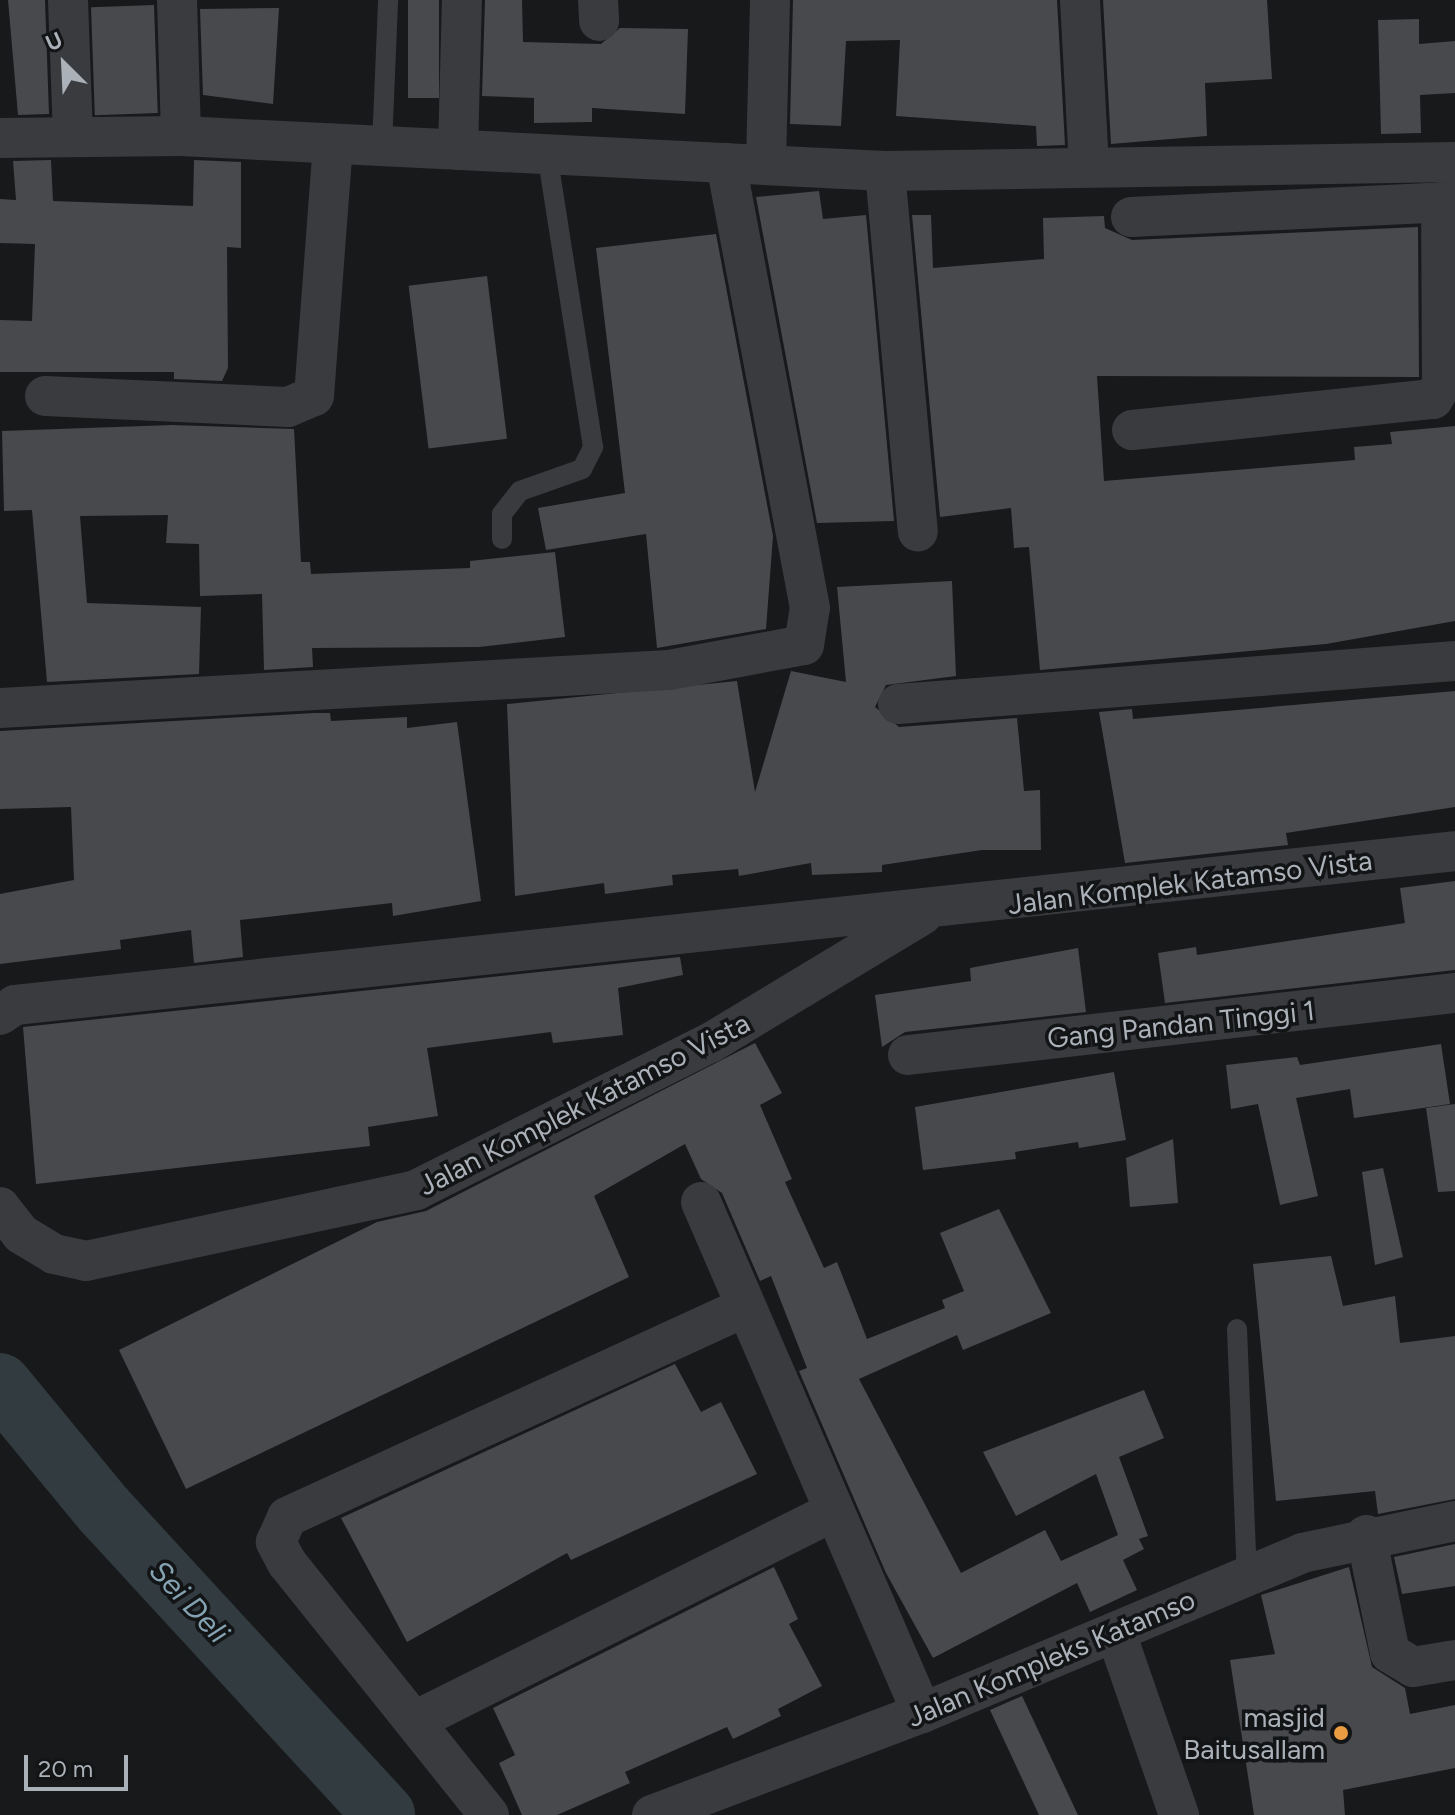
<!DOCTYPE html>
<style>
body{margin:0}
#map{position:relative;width:1455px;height:1815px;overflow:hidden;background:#18191a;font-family:Figtree,sans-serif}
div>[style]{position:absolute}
.river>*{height:62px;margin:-31px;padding:0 31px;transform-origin:31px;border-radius:31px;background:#313b40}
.building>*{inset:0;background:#47494d;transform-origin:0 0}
.service>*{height:20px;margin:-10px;padding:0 10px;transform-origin:10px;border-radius:10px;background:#393b3f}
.minor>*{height:40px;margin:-20px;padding:0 20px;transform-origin:20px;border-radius:20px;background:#393b3f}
.dots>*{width:22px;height:22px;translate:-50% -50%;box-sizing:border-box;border:4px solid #131415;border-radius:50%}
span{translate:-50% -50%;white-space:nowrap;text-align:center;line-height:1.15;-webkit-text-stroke:7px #131415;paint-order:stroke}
.street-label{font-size:28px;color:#abb1b9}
.poi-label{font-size:28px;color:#abb1b9}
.right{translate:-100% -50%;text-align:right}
.water-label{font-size:30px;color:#84a2b2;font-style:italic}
.north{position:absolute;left:24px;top:24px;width:80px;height:80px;-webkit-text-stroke:6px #131415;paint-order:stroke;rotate:336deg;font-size:22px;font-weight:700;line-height:32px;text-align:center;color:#abb1b9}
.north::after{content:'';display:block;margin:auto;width:28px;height:36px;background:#abb1b9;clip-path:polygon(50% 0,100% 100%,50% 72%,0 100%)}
.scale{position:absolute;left:24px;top:1755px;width:104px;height:36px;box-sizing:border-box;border:4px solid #abb1b9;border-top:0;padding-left:10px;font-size:24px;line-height:28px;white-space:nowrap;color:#abb1b9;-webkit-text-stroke:6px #131415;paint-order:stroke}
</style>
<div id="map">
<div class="river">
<div style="left:0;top:1384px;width:163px;rotate:50.5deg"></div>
<div style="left:104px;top:1510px;width:414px;rotate:47.4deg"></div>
</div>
<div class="building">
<div style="clip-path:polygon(8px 0,45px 0,49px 114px,18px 115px)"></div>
<div style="left:408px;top:0;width:31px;height:98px"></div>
<div style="clip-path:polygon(485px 0,522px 0,523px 42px,601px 44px,620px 28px,688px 29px,685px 114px,592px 108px,592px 122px,534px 123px,534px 98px,482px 96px)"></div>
<div style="clip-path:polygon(793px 0,1057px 0,1065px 145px,1037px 146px,1036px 126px,896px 116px,900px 40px,846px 41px,841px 126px,790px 124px)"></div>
<div style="clip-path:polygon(1103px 0,1267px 0,1272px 79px,1205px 83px,1207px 136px,1111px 144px)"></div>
<div style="left:154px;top:5px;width:108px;height:63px;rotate:88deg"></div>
<div style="clip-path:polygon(279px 8px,273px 104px,203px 95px,200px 9px)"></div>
<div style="clip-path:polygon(1419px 19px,1419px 44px,1455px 41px,1455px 93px,1420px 95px,1421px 133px,1381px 134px,1378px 20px)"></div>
<div style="clip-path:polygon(51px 160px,53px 201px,193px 206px,194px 160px,241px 162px,241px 248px,227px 247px,228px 368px,222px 381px,174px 379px,174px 372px,0 372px,0 320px,32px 321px,35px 244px,0 243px,0 199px,16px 200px,13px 161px)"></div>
<div style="clip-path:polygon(819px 191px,823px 219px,866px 215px,894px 521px,817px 523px,756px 197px)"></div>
<div style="clip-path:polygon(912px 215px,931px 215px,933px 268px,1044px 259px,1043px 218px,1104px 216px,1105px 228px,1132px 240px,1418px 227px,1419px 377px,1097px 376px,1104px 481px,1355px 460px,1354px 447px,1392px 444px,1390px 432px,1455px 426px,1455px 621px,1326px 644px,1040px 670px,1029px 547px,1014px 548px,1011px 508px,940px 517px)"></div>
<div style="clip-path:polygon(716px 234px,773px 536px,766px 629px,657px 648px,646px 534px,546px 550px,538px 508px,625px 493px,596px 248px)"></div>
<div style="left:487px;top:276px;width:164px;height:79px;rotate:83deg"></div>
<div style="clip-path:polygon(172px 425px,294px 429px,301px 562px,310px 562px,311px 574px,470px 568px,470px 561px,555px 552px,565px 637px,479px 647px,312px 648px,313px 667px,264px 670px,262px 594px,200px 596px,199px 544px,166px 543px,168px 515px,80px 516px,87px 603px,201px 607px,199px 674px,47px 682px,32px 510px,4px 511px,2px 431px)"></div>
<div style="clip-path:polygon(952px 581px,956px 676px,886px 685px,875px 707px,899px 727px,1017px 718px,1024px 791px,1040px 790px,1041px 850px,982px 850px,882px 865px,882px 872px,812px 875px,811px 863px,739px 876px,738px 869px,672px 875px,673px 885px,605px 894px,604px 883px,515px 896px,507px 704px,737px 681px,755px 792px,791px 671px,846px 682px,837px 587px)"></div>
<div style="clip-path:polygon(1455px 691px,1455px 807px,1286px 833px,1288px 845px,1125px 863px,1099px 712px,1132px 709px,1133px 719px)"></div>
<div style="clip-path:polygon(314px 713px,330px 713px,331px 721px,407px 717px,407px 728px,457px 722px,481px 901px,393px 916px,392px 903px,240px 920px,243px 957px,194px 963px,191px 930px,120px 940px,121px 949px,0 964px,0 894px,74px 880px,71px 807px,0 809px,0 731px)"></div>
<div style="clip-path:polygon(1455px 881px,1455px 970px,1165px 1003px,1158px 953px,1196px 947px,1197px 955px,1405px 923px,1400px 888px)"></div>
<div style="clip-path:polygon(1078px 948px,1086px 1012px,905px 1032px,882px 1047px,875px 995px,971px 981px,970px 968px)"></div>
<div style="clip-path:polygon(680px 957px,683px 975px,618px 988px,623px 1035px,553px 1043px,551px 1032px,427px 1048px,438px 1116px,368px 1127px,370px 1146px,36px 1184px,23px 1027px)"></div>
<div style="clip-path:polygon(755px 1043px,782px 1093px,760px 1105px,792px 1179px,785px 1182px,824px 1268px,837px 1262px,867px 1339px,945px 1308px,942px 1300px,964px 1291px,940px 1233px,999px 1209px,1051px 1313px,963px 1350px,957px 1335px,859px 1379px,961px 1573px,1045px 1530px,1061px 1561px,1118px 1535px,1096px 1474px,1016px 1516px,983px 1452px,1144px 1390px,1164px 1438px,1119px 1457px,1148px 1536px,1139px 1539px,1144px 1549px,1123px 1560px,1137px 1590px,1090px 1612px,1077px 1583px,933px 1658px,886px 1573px,799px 1371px,807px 1368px,771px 1276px,760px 1281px,722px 1193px,701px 1179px,685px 1144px,594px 1196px,629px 1277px,186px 1489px,119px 1350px,377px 1222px,426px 1211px)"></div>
<div style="clip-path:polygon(1441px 1044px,1450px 1104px,1354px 1118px,1350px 1089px,1296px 1098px,1318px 1196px,1280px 1205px,1258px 1104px,1231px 1109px,1226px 1065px,1297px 1057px,1300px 1065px)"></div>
<div style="clip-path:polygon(1114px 1072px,1126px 1140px,1079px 1148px,1078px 1142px,1015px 1152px,1016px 1159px,923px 1170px,915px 1107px)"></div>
<div style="clip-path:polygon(1455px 1104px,1455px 1191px,1438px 1192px,1426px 1108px)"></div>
<div style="clip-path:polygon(1173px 1139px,1178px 1203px,1130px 1207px,1126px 1158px)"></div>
<div style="clip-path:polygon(1383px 1168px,1403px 1257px,1375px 1265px,1362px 1172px)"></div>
<div style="clip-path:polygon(1331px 1256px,1343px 1306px,1395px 1296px,1400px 1343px,1455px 1336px,1455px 1499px,1378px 1514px,1375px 1491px,1276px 1501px,1253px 1264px)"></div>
<div style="clip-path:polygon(675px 1364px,701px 1412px,721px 1402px,757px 1474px,571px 1560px,567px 1553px,407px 1642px,341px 1518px)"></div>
<div style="clip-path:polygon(1455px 1544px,1455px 1586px,1402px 1594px,1394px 1557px)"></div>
<div style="clip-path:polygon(774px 1567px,798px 1619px,789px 1624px,822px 1686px,778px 1709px,781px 1716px,733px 1739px,727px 1727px,625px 1772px,630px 1783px,557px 1815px,522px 1815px,499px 1763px,515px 1755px,493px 1708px)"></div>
<div style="clip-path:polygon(1349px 1567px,1372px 1667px,1405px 1688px,1410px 1714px,1455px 1705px,1455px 1768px,1343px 1790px,1345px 1815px,1254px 1815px,1230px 1660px,1275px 1654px,1261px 1595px)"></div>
<div style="clip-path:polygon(1022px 1696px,1078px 1815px,1039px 1815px,990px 1710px)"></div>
</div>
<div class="service">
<div style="left:382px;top:146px;width:146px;rotate:-87.6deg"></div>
<div style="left:502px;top:539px;width:25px;rotate:-90deg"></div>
<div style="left:502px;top:514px;width:29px;rotate:-52deg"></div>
<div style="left:520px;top:491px;width:66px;rotate:-19.5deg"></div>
<div style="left:582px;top:469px;width:25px;rotate:-63deg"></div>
<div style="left:593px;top:447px;width:292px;rotate:-98.9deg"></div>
<div style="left:1237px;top:1329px;width:246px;rotate:87.7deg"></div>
</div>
<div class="minor">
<div style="left:68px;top:0;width:134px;rotate:87.9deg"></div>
<div style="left:177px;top:0;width:136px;rotate:88.3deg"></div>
<div style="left:598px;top:0;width:21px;rotate:87deg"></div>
<div style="left:1080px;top:0;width:164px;rotate:86.9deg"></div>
<div style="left:0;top:138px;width:181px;rotate:-0.6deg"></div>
<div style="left:181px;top:136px;width:705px;rotate:2.85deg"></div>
<div style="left:885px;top:171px;width:570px;rotate:-0.9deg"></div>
<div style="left:458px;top:150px;width:150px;rotate:-88.5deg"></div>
<div style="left:766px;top:164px;width:164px;rotate:-88.6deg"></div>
<div style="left:885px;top:171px;width:362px;rotate:84.8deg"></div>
<div style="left:1131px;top:217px;width:324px;rotate:-2.7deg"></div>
<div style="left:45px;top:396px;width:243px;rotate:2.6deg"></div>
<div style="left:288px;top:407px;width:28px;rotate:-23deg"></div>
<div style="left:314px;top:396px;width:253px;rotate:-85.7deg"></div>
<div style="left:1132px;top:430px;width:303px;rotate:-5.9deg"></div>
<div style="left:1433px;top:399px;width:17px;rotate:-59deg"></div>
<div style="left:1442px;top:384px;width:182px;rotate:-90.3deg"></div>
<div style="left:898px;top:704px;width:559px;rotate:-4.41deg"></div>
<div style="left:0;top:708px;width:670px;rotate:-3.25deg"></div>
<div style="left:669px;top:670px;width:137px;rotate:-10.5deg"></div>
<div style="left:804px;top:645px;width:37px;rotate:-81deg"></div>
<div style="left:810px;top:608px;width:453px;rotate:-100.7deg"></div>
<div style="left:0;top:1015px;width:18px;rotate:-34deg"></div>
<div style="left:15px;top:1005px;width:1448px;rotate:-6.1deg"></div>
<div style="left:908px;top:1055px;width:551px;rotate:-6.47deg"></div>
<div style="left:701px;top:1202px;width:557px;rotate:66.61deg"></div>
<div style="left:0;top:1207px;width:34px;rotate:52deg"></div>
<div style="left:21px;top:1234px;width:39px;rotate:31deg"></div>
<div style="left:54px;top:1254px;width:33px;rotate:12deg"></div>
<div style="left:86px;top:1261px;width:338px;rotate:-12.1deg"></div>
<div style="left:416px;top:1190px;width:329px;rotate:-26.6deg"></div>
<div style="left:710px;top:1043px;width:248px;rotate:-31.1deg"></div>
<div style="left:1366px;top:1535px;width:120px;rotate:78.5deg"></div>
<div style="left:1390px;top:1653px;width:27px;rotate:31deg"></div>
<div style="left:1413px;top:1667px;width:43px;rotate:-9.5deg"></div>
<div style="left:1116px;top:1633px;width:193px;rotate:70.9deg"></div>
<div style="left:417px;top:1720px;width:462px;rotate:-26.6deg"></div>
<div style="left:489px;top:1815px;width:323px;rotate:-128.7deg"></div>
<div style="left:287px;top:1563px;width:24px;rotate:-118deg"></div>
<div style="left:276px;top:1542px;width:27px;rotate:-66deg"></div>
<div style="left:287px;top:1517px;width:504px;rotate:-24.63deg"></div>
<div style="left:652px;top:1815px;width:289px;rotate:-20.7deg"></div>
<div style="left:922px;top:1713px;width:412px;rotate:-22.8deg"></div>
<div style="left:1302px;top:1553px;width:156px;rotate:-11.8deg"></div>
</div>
<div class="dots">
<div style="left:1341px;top:1733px;background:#e99c42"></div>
</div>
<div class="street-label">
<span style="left:1190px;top:882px;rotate:-7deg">Jalan Komplek Katamso Vista</span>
<span style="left:1181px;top:1024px;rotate:-6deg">Gang Pandan Tinggi 1</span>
<span style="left:584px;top:1104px;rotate:-27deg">Jalan Komplek Katamso Vista</span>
<span style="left:1051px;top:1658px;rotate:-23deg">Jalan Kompleks Katamso</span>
</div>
<div class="poi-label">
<span class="right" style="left:1325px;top:1733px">masjid<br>Baitusallam</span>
</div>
<div class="water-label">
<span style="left:189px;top:1602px;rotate:47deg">Sei Deli</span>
</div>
<div class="north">U</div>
<div class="scale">20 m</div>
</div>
